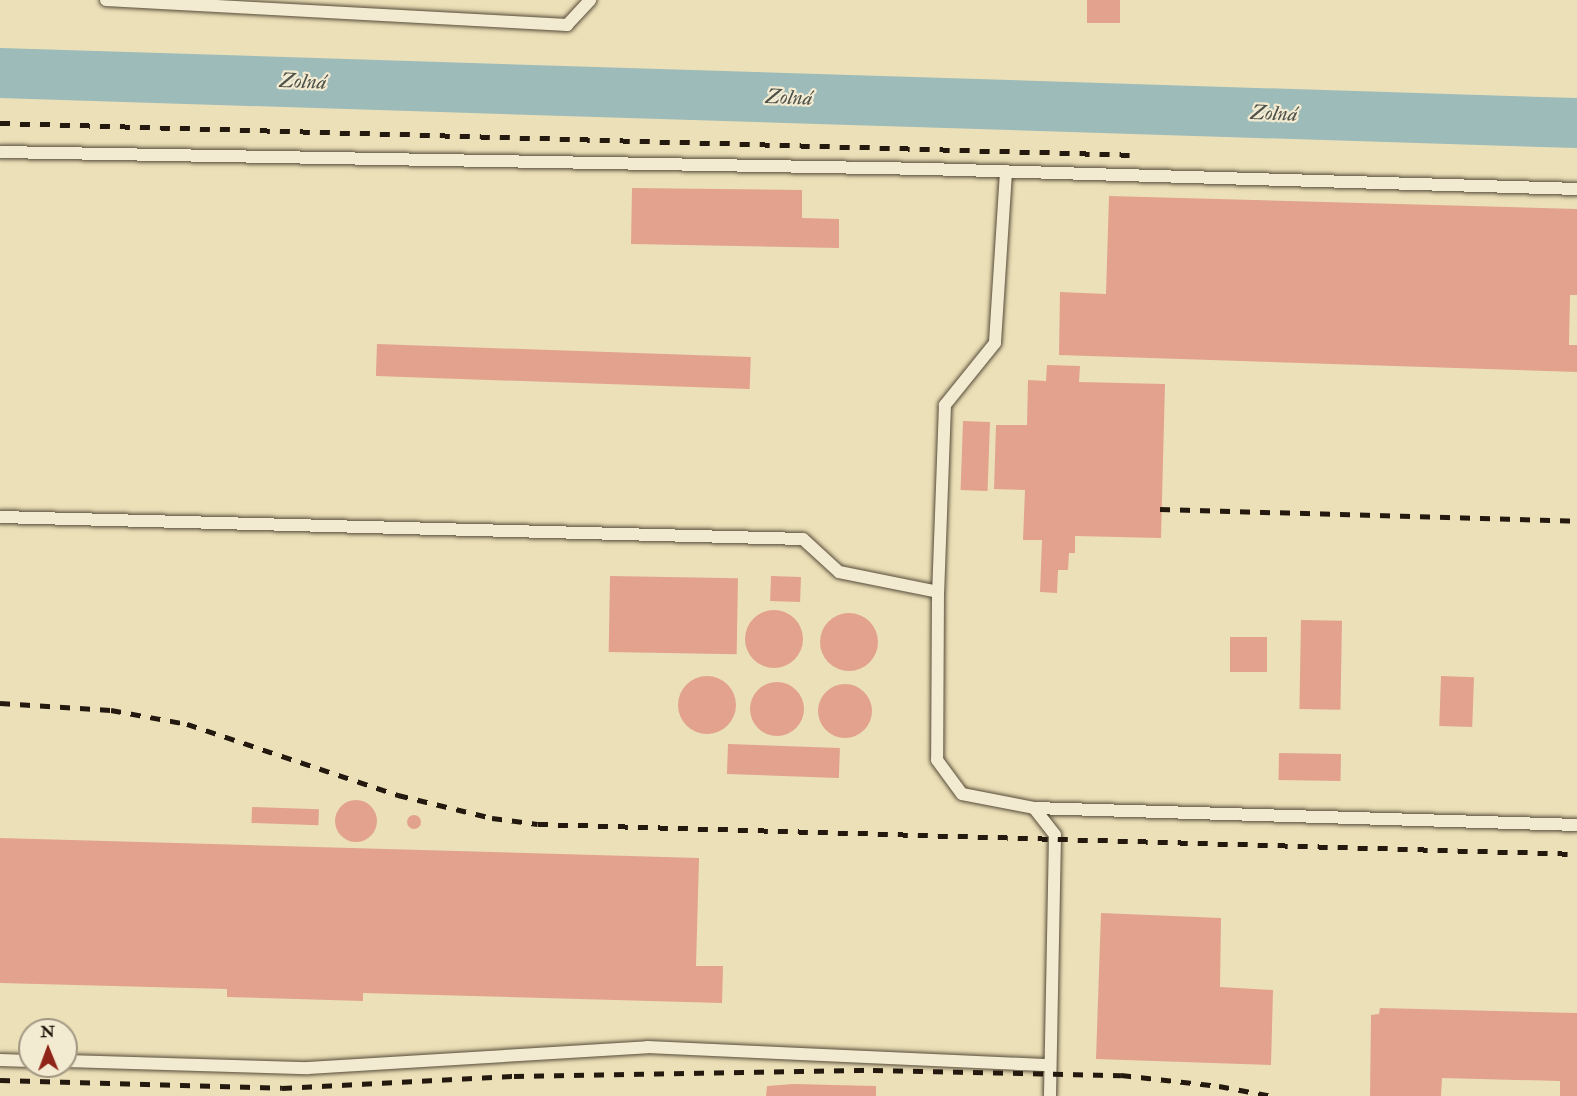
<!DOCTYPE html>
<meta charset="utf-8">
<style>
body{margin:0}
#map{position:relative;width:1577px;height:1096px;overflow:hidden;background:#ece0b8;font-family:"IM FELL Double Pica",serif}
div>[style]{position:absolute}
.river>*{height:50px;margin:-25px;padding:0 25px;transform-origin:25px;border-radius:25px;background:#9cbbb9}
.building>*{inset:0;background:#e2a28e;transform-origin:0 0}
.round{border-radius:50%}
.roads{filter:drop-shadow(0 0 2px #564b38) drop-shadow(0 0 2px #564b38)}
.lane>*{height:12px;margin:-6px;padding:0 6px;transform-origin:6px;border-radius:6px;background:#f3ebd1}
.rail>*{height:4.5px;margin-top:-2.25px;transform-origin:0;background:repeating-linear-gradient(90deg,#24190e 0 10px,transparent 0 20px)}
span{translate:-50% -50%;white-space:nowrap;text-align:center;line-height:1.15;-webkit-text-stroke:4.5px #f3ebd1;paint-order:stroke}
.water-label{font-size:21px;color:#4e524a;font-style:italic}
.north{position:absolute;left:18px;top:1018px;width:60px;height:60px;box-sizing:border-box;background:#f3ebd1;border:2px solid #a09783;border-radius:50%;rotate:359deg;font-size:16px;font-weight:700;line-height:24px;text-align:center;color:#24190e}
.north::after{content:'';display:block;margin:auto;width:21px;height:27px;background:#8f2418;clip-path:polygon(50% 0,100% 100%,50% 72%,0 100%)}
</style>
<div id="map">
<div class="river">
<div style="left:0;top:73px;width:1578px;rotate:1.82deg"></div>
</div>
<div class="building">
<div style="left:1087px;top:0;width:33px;height:23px"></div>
<div style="clip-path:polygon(632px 188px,802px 190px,802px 218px,839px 219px,839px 248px,631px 244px)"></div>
<div style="clip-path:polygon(1109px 196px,1577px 209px,1577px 295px,1570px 295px,1569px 345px,1577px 345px,1577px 372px,1059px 355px,1060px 292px,1106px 294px)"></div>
<div style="left:377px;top:344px;width:374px;height:32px;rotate:2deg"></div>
<div style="clip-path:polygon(1047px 365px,1080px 366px,1079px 382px,1165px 384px,1161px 538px,1075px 536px,1075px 553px,1069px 553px,1068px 570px,1058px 570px,1057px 593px,1040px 592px,1042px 540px,1023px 540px,1025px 490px,994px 489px,996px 425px,1027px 425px,1028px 380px,1046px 381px)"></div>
<div style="left:963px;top:421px;width:27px;height:69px;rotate:2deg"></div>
<div style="left:610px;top:576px;width:128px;height:76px;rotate:1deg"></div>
<div style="left:771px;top:576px;width:30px;height:25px;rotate:2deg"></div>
<div class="round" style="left:745px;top:610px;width:58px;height:58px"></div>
<div class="round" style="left:820px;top:613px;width:58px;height:58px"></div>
<div style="left:1301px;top:620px;width:41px;height:89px;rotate:1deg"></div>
<div style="left:1230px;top:637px;width:37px;height:35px"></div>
<div class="round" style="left:678px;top:676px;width:58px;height:58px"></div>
<div style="left:1441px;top:676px;width:33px;height:50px;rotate:2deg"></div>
<div class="round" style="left:750px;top:682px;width:54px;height:54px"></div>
<div class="round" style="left:818px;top:684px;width:54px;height:54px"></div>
<div style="left:728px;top:744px;width:112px;height:30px;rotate:2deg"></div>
<div style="left:1279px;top:753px;width:62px;height:27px;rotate:1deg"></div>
<div class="round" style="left:335px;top:800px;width:42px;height:42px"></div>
<div style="left:252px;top:807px;width:67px;height:16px;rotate:2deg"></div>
<div class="round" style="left:407px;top:815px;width:14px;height:14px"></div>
<div style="clip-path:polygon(0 838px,699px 858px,696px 966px,723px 966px,722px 1003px,363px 993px,363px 1001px,227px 997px,227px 989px,0 983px)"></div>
<div style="clip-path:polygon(1101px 913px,1221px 918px,1220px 987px,1273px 990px,1271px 1065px,1096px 1059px)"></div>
<div style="clip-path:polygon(1380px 1008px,1577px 1013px,1577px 1096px,1560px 1096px,1560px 1081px,1442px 1078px,1441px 1096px,1370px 1096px,1371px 1015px,1379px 1014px)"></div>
<div style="clip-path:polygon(793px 1084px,876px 1086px,876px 1096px,766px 1096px,767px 1086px)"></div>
</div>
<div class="roads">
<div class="lane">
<div style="left:106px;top:0;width:462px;rotate:3.1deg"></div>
<div style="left:567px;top:25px;width:34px;rotate:-47deg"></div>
<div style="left:0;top:152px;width:927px;rotate:1.05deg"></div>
<div style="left:927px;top:169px;width:650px;rotate:1.76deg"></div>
<div style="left:1006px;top:172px;width:171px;rotate:93.7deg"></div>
<div style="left:995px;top:343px;width:80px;rotate:128.9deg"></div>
<div style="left:945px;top:405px;width:187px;rotate:92.1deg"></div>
<div style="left:938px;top:592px;width:168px;rotate:90.3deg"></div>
<div style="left:937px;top:760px;width:42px;rotate:53.7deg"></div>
<div style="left:962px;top:794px;width:73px;rotate:11deg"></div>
<div style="left:1034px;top:808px;width:34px;rotate:52deg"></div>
<div style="left:1055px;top:835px;width:261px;rotate:91.1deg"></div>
<div style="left:0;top:517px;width:803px;rotate:1.57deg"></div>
<div style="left:803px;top:539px;width:49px;rotate:42.5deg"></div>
<div style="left:839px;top:572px;width:101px;rotate:11.4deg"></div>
<div style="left:1034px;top:808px;width:543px;rotate:1.79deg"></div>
<div style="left:0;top:1060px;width:30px;rotate:2deg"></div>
<div style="left:66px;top:1061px;width:242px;rotate:1.7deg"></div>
<div style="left:308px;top:1068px;width:340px;rotate:-3.5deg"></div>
<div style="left:647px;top:1047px;width:403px;rotate:2.6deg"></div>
</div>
</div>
<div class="rail">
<div style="left:0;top:123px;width:1137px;rotate:1.61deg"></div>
<div style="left:1160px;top:509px;width:417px;rotate:1.6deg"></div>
<div style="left:0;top:703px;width:111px;rotate:3.6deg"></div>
<div style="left:111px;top:710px;width:77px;rotate:10.4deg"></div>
<div style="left:187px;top:724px;width:223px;rotate:18.6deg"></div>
<div style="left:398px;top:795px;width:97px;rotate:13.7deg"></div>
<div style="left:492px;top:818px;width:46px;rotate:7.4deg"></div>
<div style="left:538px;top:824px;width:1039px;rotate:1.65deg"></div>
<div style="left:0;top:1080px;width:282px;rotate:1.6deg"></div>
<div style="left:282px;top:1088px;width:232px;rotate:-3deg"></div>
<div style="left:514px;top:1076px;width:359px;rotate:-1deg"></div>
<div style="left:873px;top:1070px;width:248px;rotate:1.2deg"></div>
<div style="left:1121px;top:1075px;width:99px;rotate:6.4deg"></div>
<div style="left:1219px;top:1086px;width:54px;rotate:10.7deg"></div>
</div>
<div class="water-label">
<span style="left:303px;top:82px;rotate:2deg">Zolná</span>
<span style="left:789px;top:98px;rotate:2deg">Zolná</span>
<span style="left:1274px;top:114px;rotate:2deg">Zolná</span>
</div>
<div class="north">N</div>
</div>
